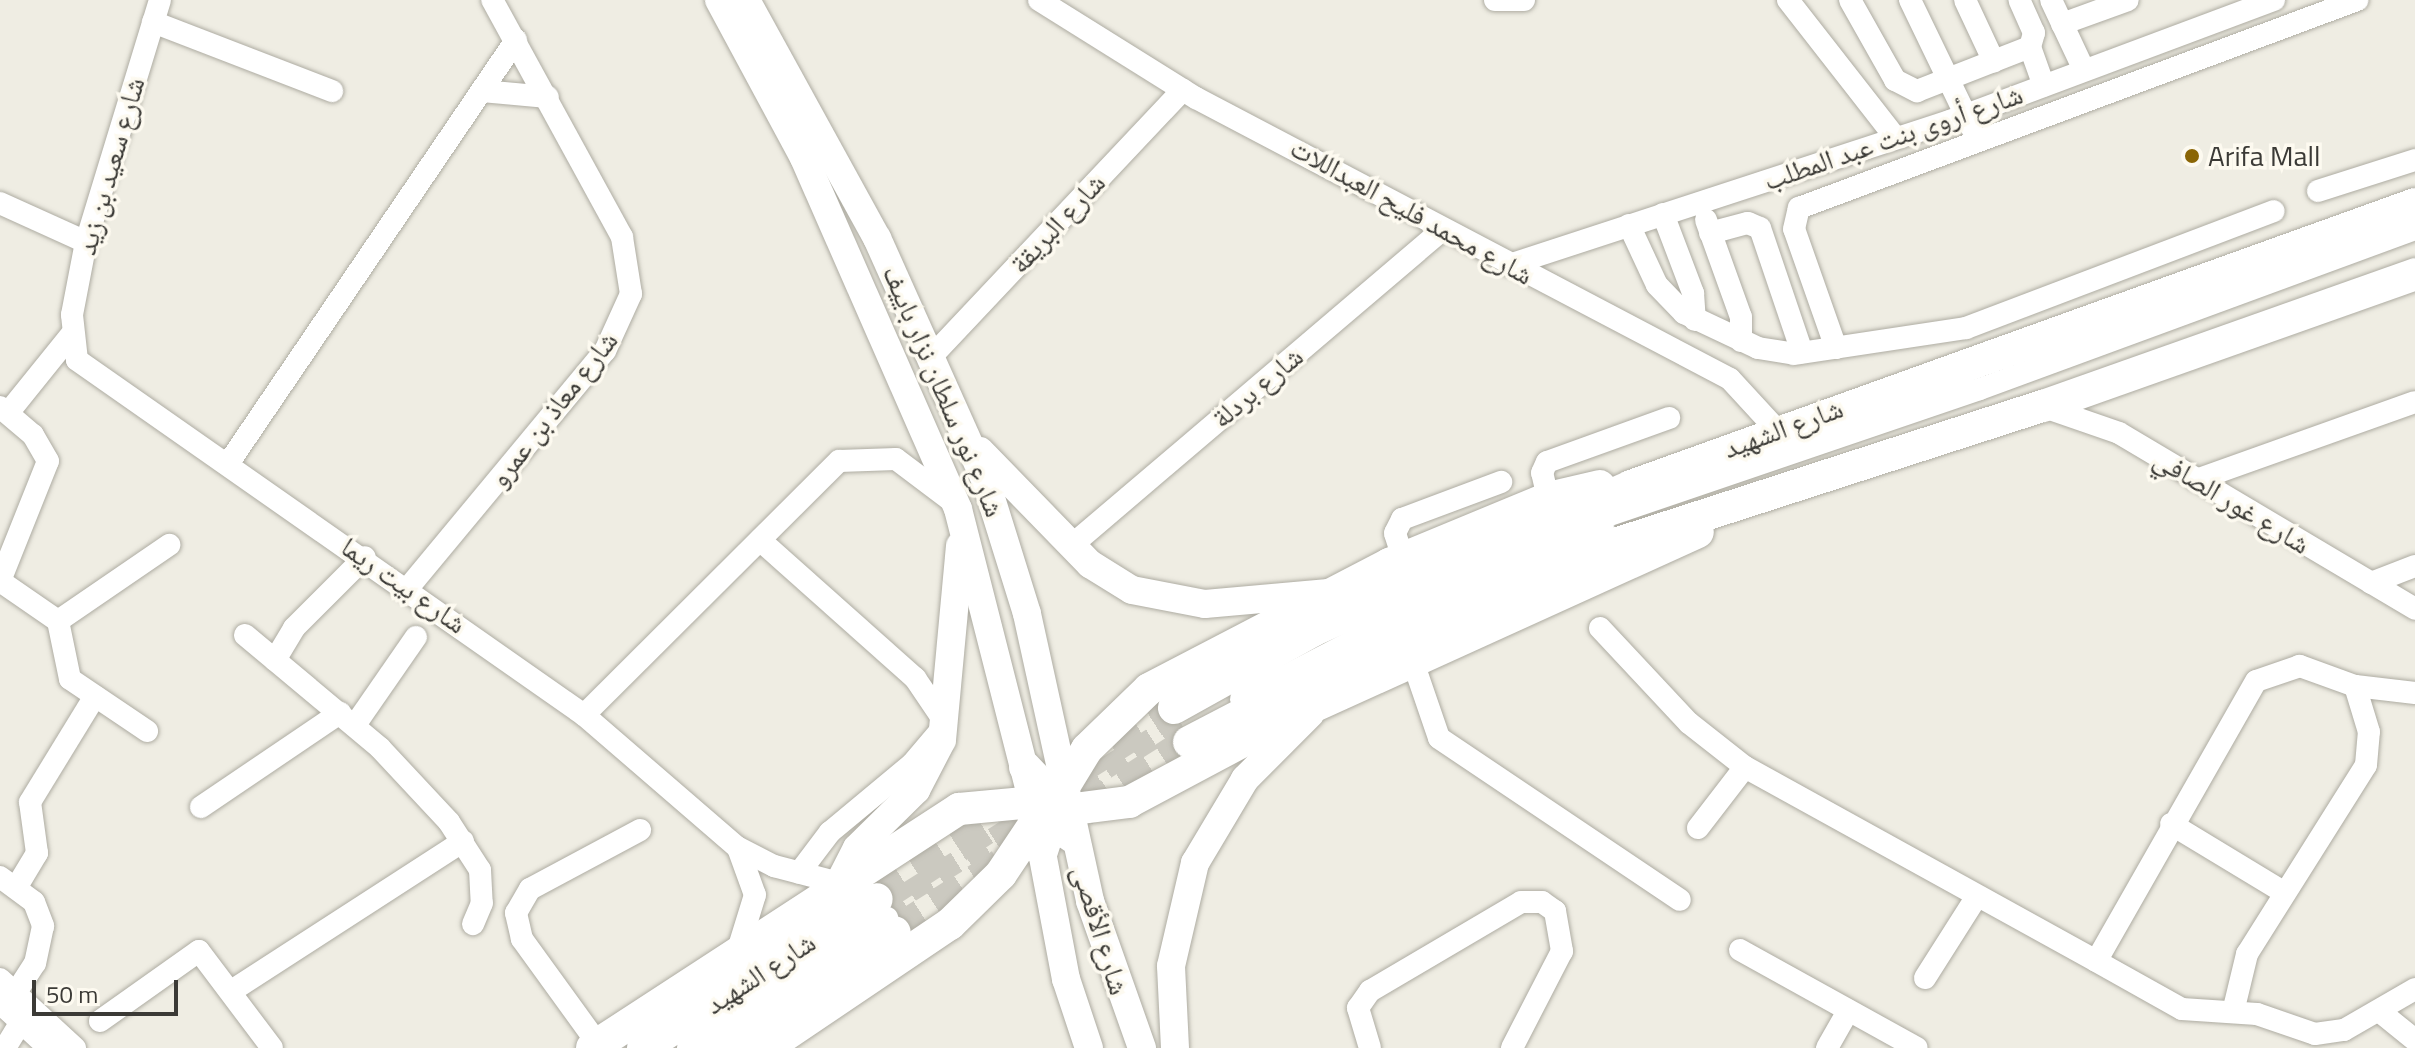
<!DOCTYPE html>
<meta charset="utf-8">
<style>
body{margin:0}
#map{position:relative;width:2415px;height:1048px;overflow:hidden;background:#efede3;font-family:"Titillium Web","Noto Naskh Arabic",sans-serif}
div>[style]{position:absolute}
.minor-tunnel>*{height:22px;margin-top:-11px;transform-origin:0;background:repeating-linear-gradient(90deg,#cbc9c0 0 22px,transparent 0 33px)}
.highway-tunnel>*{height:32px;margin-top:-16px;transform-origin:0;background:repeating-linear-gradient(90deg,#cbc9c0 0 32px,transparent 0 48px)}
.roads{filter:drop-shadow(0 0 2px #aeaca2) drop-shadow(0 0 2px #aeaca2)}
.minor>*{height:22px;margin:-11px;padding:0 11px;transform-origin:11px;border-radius:11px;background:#fff}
.major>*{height:28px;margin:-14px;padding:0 14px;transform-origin:14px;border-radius:14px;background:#fff}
.highway>*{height:32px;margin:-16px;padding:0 16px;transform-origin:16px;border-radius:16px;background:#fff}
.dots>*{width:22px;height:22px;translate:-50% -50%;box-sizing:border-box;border:4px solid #fdfaf0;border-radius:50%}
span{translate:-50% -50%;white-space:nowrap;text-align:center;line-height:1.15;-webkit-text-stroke:7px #fdfaf0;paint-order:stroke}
.street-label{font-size:28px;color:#3b3a36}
.poi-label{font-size:28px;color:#3b3a36}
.left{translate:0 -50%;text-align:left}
.scale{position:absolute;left:32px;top:980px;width:146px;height:36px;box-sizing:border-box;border:4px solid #3b3a36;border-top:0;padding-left:10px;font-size:24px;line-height:28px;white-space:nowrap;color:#3b3a36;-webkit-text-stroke:6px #fdfaf0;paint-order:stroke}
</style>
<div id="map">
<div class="minor-tunnel">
<div style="left:882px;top:909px;width:352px;rotate:-32.2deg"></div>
</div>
<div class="highway-tunnel">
<div style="left:1072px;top:773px;width:121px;rotate:-32.5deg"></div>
<div style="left:1083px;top:811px;width:126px;rotate:-33.1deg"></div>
<div style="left:877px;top:899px;width:186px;rotate:-32.9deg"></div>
<div style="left:895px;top:932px;width:125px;rotate:-32.5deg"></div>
</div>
<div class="roads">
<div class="minor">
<div style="left:160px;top:0;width:253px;rotate:107deg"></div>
<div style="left:86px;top:242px;width:74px;rotate:100.9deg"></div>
<div style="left:72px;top:315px;width:45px;rotate:83.7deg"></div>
<div style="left:77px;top:360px;width:619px;rotate:35deg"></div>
<div style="left:584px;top:715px;width:202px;rotate:40.8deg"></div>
<div style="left:737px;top:847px;width:42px;rotate:27.2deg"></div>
<div style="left:774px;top:866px;width:67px;rotate:14.7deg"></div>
<div style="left:1039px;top:0;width:185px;rotate:32deg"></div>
<div style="left:1196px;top:98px;width:603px;rotate:27.75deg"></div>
<div style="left:1730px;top:379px;width:68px;rotate:47.4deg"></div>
<div style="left:1495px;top:0;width:29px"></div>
<div style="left:1788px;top:0;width:175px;rotate:52deg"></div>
<div style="left:1850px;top:0;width:92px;rotate:60.6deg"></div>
<div style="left:1895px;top:80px;width:25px;rotate:27deg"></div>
<div style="left:1917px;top:91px;width:121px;rotate:-21.3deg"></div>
<div style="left:2030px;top:47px;width:15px;rotate:-74deg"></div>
<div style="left:2034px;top:33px;width:36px;rotate:-114deg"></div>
<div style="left:1910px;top:0;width:142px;rotate:64.2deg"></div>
<div style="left:1965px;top:0;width:68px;rotate:64.9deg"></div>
<div style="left:2051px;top:0;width:77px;rotate:64.8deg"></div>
<div style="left:153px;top:22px;width:192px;rotate:21.1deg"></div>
<div style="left:2062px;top:24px;width:70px;rotate:-20deg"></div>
<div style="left:2030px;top:47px;width:41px;rotate:70.3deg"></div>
<div style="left:482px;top:91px;width:66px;rotate:5.2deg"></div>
<div style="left:2318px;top:191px;width:102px;rotate:-17.7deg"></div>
<div style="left:0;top:203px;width:94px;rotate:24.4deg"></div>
<div style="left:1663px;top:214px;width:85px;rotate:69.2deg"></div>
<div style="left:1693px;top:293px;width:27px;rotate:86deg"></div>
<div style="left:1706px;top:220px;width:103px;rotate:70.2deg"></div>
<div style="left:1741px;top:317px;width:24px;rotate:90deg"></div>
<div style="left:1629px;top:225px;width:66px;rotate:65deg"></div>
<div style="left:1657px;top:285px;width:39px;rotate:46deg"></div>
<div style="left:1684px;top:313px;width:82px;rotate:25.3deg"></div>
<div style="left:1758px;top:348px;width:36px;rotate:9deg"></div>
<div style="left:1794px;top:354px;width:174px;rotate:-8.6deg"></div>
<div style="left:1966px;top:328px;width:329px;rotate:-20.8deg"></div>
<div style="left:1710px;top:233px;width:39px;rotate:-15deg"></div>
<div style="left:1748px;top:223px;width:13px;rotate:23deg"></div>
<div style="left:1760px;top:228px;width:131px;rotate:71.3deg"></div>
<div style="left:1509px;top:265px;width:464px;rotate:-18.1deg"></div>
<div style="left:1950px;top:121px;width:346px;rotate:-20.5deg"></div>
<div style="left:1836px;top:348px;width:126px;rotate:-109.4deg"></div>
<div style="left:1794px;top:229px;width:22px;rotate:-77deg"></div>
<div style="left:1799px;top:208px;width:596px;rotate:-20.44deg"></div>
<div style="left:932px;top:356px;width:366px;rotate:-46.7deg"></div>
<div style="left:0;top:407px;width:43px;rotate:40.3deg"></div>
<div style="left:33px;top:435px;width:30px;rotate:60deg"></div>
<div style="left:48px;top:461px;width:129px;rotate:111.8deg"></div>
<div style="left:0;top:581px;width:70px;rotate:34.6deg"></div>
<div style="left:58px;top:621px;width:59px;rotate:78.3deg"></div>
<div style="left:70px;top:679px;width:93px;rotate:34deg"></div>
<div style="left:2044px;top:407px;width:79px;rotate:19.1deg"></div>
<div style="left:2119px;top:433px;width:344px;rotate:30.7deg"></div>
<div style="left:8px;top:413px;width:100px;rotate:-51.1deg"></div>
<div style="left:230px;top:461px;width:509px;rotate:-55.81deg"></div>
<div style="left:2196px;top:480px;width:232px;rotate:-19.6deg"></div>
<div style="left:1548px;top:498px;width:26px;rotate:-103deg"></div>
<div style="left:1542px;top:473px;width:12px;rotate:-66deg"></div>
<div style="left:1547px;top:462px;width:130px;rotate:-19.8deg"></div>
<div style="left:1583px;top:524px;width:419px;rotate:-18.8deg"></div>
<div style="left:1980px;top:389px;width:463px;rotate:-20.2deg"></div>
<div style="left:760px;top:540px;width:208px;rotate:41.7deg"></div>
<div style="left:915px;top:678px;width:55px;rotate:56deg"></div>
<div style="left:946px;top:724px;width:52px;rotate:130.4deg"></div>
<div style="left:912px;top:764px;width:107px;rotate:140.3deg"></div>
<div style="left:830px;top:832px;width:51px;rotate:127.1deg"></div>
<div style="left:1072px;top:545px;width:487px;rotate:-40.4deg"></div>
<div style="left:1403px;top:558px;width:26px;rotate:-108deg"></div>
<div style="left:1395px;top:533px;width:16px;rotate:-63deg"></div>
<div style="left:1402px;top:519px;width:106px;rotate:-20.5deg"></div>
<div style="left:2371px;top:583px;width:47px;rotate:-21.1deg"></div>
<div style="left:408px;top:588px;width:308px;rotate:-50.3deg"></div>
<div style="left:605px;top:351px;width:63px;rotate:-65.5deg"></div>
<div style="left:631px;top:294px;width:58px;rotate:-99deg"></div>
<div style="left:622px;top:237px;width:270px;rotate:-118.7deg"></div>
<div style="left:58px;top:621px;width:135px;rotate:-34.4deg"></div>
<div style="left:1600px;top:628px;width:130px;rotate:46.9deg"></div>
<div style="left:1689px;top:723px;width:71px;rotate:38.2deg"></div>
<div style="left:1745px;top:767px;width:401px;rotate:28.9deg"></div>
<div style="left:245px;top:635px;width:176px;rotate:39.9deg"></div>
<div style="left:380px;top:748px;width:101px;rotate:47deg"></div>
<div style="left:449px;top:822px;width:57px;rotate:57.1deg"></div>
<div style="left:480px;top:870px;width:33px;rotate:87deg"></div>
<div style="left:482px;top:903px;width:23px;rotate:113deg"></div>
<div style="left:275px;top:660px;width:37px;rotate:-59deg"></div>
<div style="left:294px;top:628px;width:100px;rotate:-45deg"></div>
<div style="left:1413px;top:662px;width:80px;rotate:71.1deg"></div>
<div style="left:1439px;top:738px;width:290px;rotate:33.9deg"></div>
<div style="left:2415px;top:693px;width:60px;rotate:-173.3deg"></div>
<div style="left:2355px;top:686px;width:59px;rotate:-160deg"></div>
<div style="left:2300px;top:666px;width:46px;rotate:161.2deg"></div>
<div style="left:2256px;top:681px;width:322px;rotate:119.7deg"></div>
<div style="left:2096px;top:961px;width:98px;rotate:29.2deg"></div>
<div style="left:2182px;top:1009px;width:75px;rotate:3.8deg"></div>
<div style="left:2257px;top:1014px;width:61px;rotate:19deg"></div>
<div style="left:2315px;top:1034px;width:29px;rotate:-8deg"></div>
<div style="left:2344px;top:1030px;width:82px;rotate:-30deg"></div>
<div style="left:1241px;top:699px;width:215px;rotate:-27.4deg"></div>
<div style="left:1432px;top:600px;width:186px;rotate:-23.1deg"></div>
<div style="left:584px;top:715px;width:360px;rotate:-44.9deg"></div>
<div style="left:839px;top:461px;width:57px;rotate:-2deg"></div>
<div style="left:896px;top:459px;width:66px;rotate:37deg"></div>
<div style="left:355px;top:725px;width:107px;rotate:-55.3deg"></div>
<div style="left:201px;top:807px;width:168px;rotate:-34.1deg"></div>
<div style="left:2171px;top:824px;width:133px;rotate:31.2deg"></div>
<div style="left:1698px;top:828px;width:77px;rotate:-52.4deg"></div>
<div style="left:0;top:877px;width:42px;rotate:36.3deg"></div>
<div style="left:34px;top:902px;width:26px;rotate:69deg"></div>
<div style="left:43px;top:926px;width:38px;rotate:102deg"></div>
<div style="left:35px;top:963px;width:54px;rotate:122.8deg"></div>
<div style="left:16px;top:888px;width:41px;rotate:-59deg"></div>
<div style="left:37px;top:853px;width:51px;rotate:-97.8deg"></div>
<div style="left:30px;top:802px;width:124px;rotate:-58.5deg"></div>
<div style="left:1740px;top:950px;width:202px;rotate:29deg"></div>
<div style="left:737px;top:953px;width:61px;rotate:-72.8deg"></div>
<div style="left:755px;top:895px;width:50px;rotate:-109.9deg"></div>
<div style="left:1925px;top:978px;width:97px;rotate:-57.6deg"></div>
<div style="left:0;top:979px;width:102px;rotate:42.6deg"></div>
<div style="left:233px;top:990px;width:274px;rotate:-32.9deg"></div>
<div style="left:0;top:1003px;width:67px;rotate:42.6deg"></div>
<div style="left:2379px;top:1011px;width:46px;rotate:38.9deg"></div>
<div style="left:2233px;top:1012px;width:60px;rotate:-76.4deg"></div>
<div style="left:2247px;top:954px;width:223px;rotate:-57.8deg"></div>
<div style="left:2366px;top:765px;width:33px;rotate:-85deg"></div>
<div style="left:2369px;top:732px;width:48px;rotate:-106.9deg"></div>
<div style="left:100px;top:1021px;width:121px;rotate:-35.3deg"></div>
<div style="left:199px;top:951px;width:121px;rotate:53deg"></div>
<div style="left:598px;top:1044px;width:130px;rotate:-125.9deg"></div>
<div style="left:522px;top:939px;width:27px;rotate:-103deg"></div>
<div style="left:516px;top:913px;width:28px;rotate:-60deg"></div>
<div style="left:530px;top:889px;width:125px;rotate:-28.2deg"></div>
<div style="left:5px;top:1048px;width:42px;rotate:-58.6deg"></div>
<div style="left:688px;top:1048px;width:238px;rotate:-33.2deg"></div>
<div style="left:1370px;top:1048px;width:42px;rotate:-106.7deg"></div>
<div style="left:1358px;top:1008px;width:21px;rotate:-55deg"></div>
<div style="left:1370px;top:991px;width:175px;rotate:-30.5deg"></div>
<div style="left:1521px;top:902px;width:21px"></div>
<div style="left:1542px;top:902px;width:16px;rotate:35deg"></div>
<div style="left:1555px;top:911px;width:41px;rotate:80.1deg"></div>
<div style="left:1562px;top:951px;width:109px;rotate:117.3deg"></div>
<div style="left:1827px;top:1048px;width:43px;rotate:-60.4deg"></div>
</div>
<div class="major">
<div style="left:719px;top:0;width:179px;rotate:61.7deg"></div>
<div style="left:804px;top:158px;width:383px;rotate:66.3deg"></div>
<div style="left:958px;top:509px;width:287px;rotate:75.7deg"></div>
<div style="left:746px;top:0;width:272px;rotate:61.2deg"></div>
<div style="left:877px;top:238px;width:267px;rotate:65.9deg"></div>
<div style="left:986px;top:482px;width:138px;rotate:72.7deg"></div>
<div style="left:1027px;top:614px;width:294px;rotate:77.6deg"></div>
<div style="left:1090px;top:901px;width:156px;rotate:70.5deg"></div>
<div style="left:980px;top:451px;width:158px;rotate:45.8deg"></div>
<div style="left:1090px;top:564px;width:49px;rotate:31.8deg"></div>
<div style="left:1132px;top:590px;width:74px;rotate:10.9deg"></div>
<div style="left:1205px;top:604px;width:124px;rotate:-5.1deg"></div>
<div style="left:1038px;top:831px;width:151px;rotate:79.3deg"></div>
<div style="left:1066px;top:979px;width:73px;rotate:71.6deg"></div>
<div style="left:839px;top:883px;width:39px;rotate:-63deg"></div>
<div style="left:857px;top:848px;width:83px;rotate:-44.5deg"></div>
<div style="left:916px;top:790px;width:56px;rotate:-62.5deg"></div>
<div style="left:942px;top:740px;width:195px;rotate:-84.7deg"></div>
<div style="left:1175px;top:1048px;width:82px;rotate:-92.8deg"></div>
<div style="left:1171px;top:966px;width:106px;rotate:-76.9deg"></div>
<div style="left:1195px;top:863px;width:98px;rotate:-59.2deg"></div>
<div style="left:1245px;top:779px;width:92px;rotate:-45deg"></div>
</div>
<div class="highway">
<div style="left:1174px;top:708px;width:160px;rotate:-29.1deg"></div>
<div style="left:1314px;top:630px;width:348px;rotate:-24.4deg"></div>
<div style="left:1631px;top:486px;width:833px;rotate:-19.78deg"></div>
<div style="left:1189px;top:742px;width:186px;rotate:-27.5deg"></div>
<div style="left:1354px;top:656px;width:252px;rotate:-23.9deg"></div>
<div style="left:1584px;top:554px;width:482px;rotate:-17.9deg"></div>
<div style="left:2043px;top:406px;width:395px;rotate:-19.5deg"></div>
<div style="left:1025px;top:767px;width:59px;rotate:46.4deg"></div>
<div style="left:1066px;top:810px;width:64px;rotate:-7.2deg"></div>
<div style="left:1129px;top:802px;width:168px;rotate:-28.1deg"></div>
<div style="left:1277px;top:723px;width:462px;rotate:-24.4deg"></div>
<div style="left:1042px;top:851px;width:64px;rotate:-71.8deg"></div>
<div style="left:1062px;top:790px;width:48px;rotate:-58.6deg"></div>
<div style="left:1087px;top:749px;width:86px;rotate:-44.1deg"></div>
<div style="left:1149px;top:689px;width:271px;rotate:-27.5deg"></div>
<div style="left:1389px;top:564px;width:172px;rotate:-22.5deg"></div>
<div style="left:1548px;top:498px;width:53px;rotate:-13deg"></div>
<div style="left:592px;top:1048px;width:438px;rotate:-33.1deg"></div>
<div style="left:959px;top:809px;width:63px;rotate:-5.4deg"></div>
<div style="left:1022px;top:803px;width:61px;rotate:33.7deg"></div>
<div style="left:643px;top:1048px;width:277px;rotate:-32.5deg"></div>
<div style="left:723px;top:1048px;width:207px;rotate:-34deg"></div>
<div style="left:766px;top:1048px;width:222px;rotate:-34deg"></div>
<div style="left:950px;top:924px;width:71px;rotate:-44.4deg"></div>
<div style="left:1001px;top:874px;width:76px;rotate:-56.3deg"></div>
</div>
</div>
<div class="dots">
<div style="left:2192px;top:156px;background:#8a6505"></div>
</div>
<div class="street-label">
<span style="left:1893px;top:137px;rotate:-19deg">شارع أروى بنت عبد المطلب</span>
<span style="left:110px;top:166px;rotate:-74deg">شارع سعيد بن زيد</span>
<span style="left:1412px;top:211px;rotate:29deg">شارع محمد فليح العبداللات</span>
<span style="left:1057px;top:223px;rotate:-47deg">شارع البريقة</span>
<span style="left:1257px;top:387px;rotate:-40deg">شارع بردلة</span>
<span style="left:944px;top:391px;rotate:67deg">شارع نور سلطان نزار باييف</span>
<span style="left:553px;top:409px;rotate:-52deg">شارع معاذ بن عمرو</span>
<span style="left:1783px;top:428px;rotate:-20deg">شارع الشهيد</span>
<span style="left:2232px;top:501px;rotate:31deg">شارع غور الصافي</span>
<span style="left:404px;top:585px;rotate:35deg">شارع بيت ريما</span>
<span style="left:1101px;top:930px;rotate:73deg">شارع الأقصى</span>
<span style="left:760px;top:973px;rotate:-33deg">شارع الشهيد</span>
</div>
<div class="poi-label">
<span class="left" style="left:2208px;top:156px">Arifa Mall</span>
</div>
<div class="scale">50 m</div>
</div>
